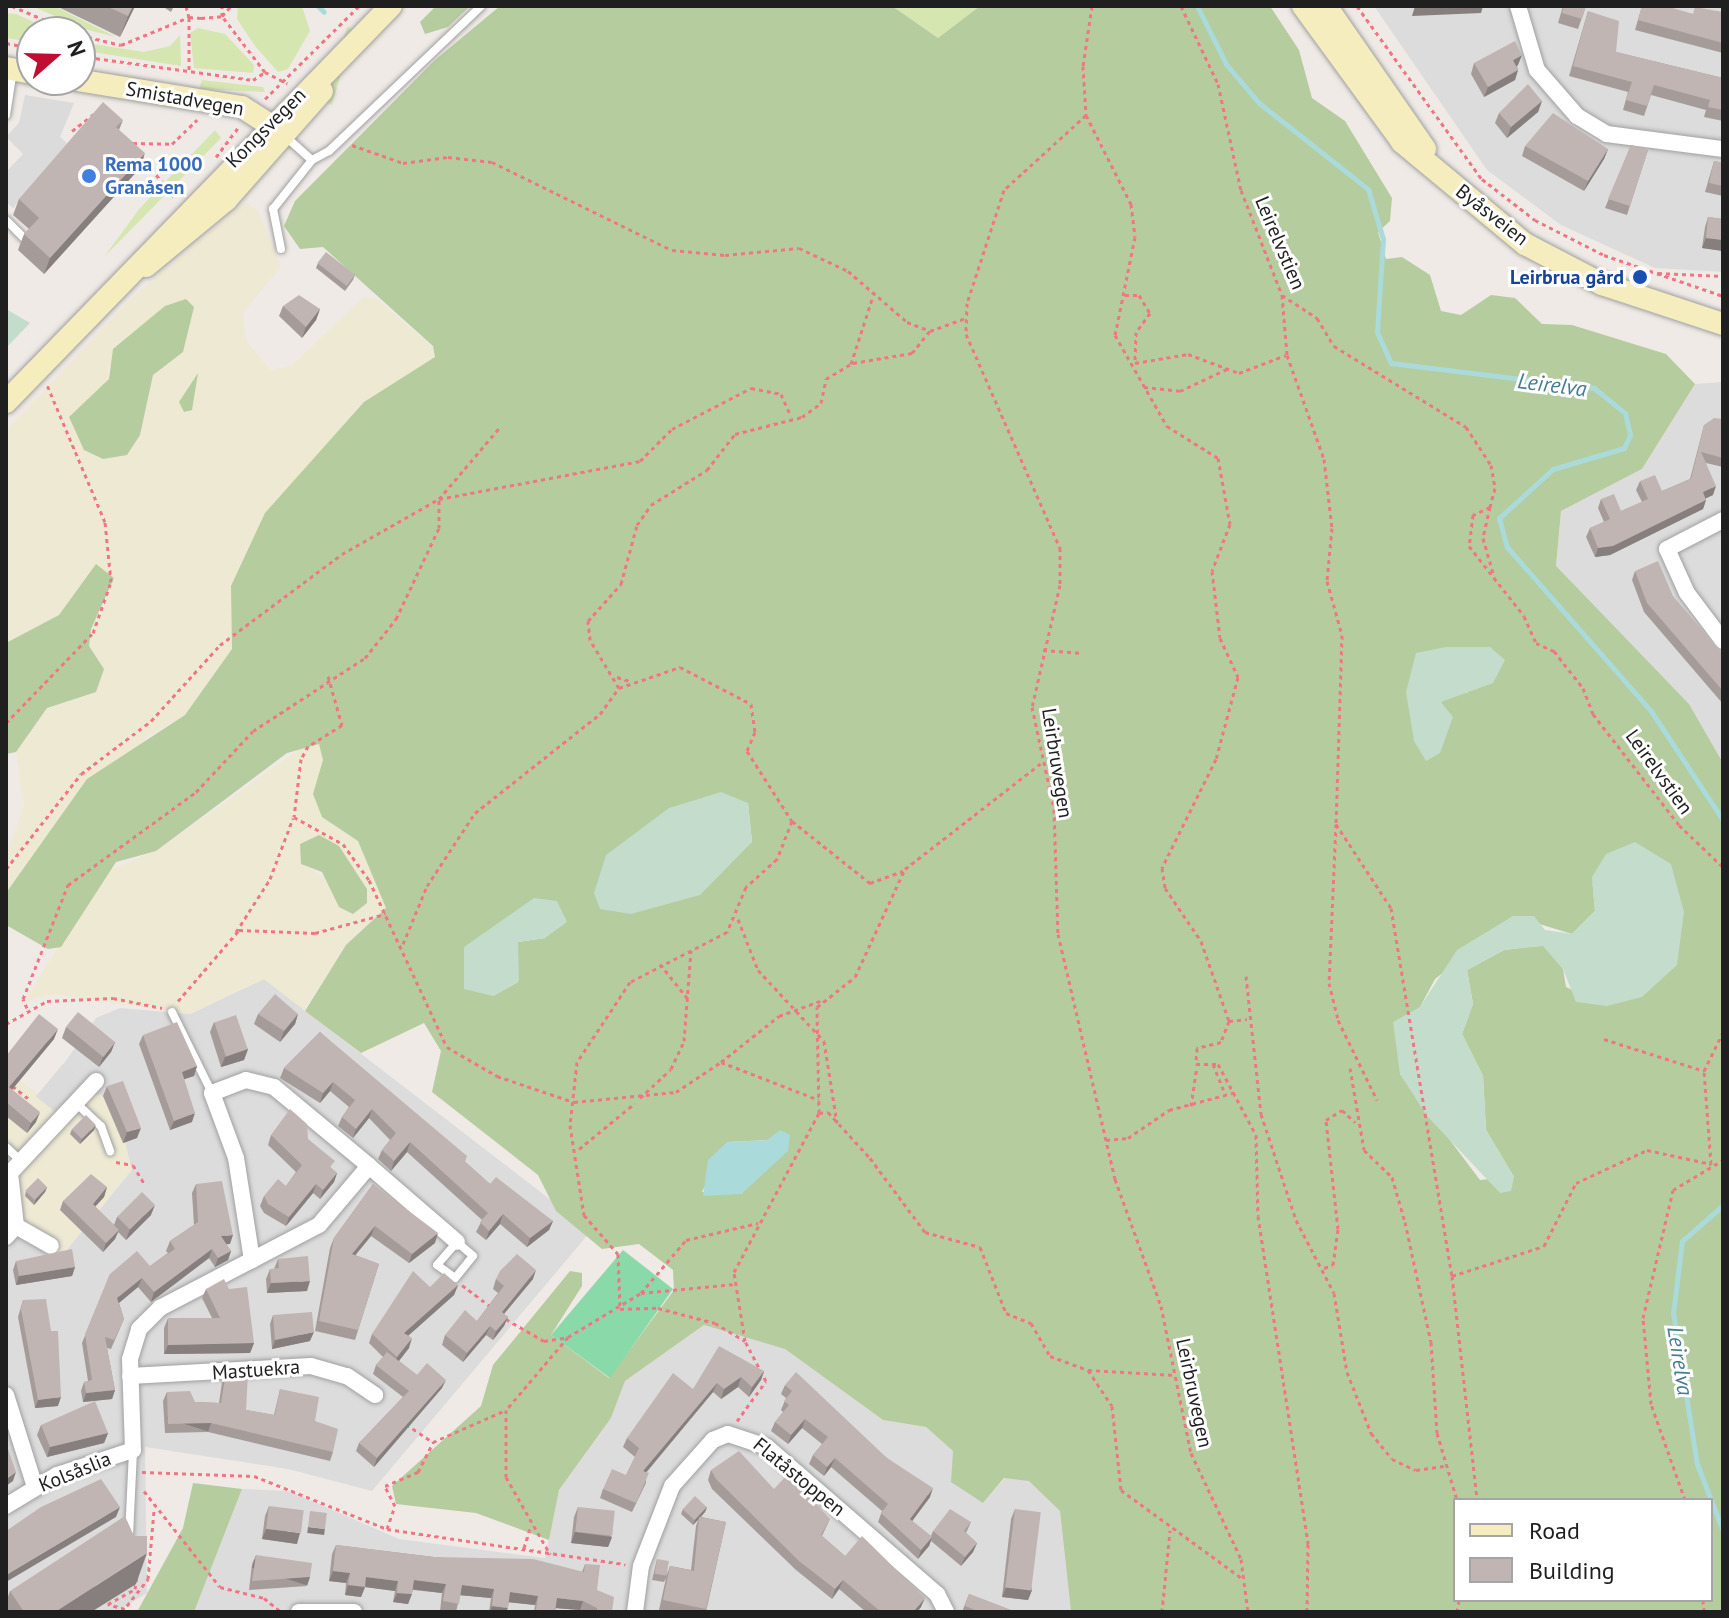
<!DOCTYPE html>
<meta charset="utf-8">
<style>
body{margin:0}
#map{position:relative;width:1729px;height:1618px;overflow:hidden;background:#efeae6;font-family:"PT Sans",sans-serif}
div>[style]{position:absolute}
.residential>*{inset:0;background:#dddcdd}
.farmland>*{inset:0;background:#ede9d3}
.grass>*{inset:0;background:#d6e6b0;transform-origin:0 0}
.forest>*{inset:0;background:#b5cc9e}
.wetland>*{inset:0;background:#c4dccc}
.pitch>*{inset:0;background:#8ad9a9}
.parking>*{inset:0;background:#dbdbdb;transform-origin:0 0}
.water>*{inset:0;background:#aadada}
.stream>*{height:5px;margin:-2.5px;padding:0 2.5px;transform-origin:2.5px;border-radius:2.5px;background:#aadada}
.path>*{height:3px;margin-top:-1.5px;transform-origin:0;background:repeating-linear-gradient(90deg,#f17683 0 4px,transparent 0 8px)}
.roads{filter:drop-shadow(0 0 2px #a0a0a0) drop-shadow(0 0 2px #a0a0a0)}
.lane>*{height:8px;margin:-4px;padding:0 4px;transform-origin:4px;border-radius:4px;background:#fff}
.street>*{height:16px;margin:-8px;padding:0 8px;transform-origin:8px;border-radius:8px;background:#fff}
.secondary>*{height:22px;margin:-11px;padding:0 11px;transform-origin:11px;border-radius:11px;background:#f6edbe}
.wall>*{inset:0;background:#a59c9a}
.shaded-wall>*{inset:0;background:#867f7d;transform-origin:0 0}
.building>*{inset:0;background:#c0b5b3;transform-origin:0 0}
.dots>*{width:22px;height:22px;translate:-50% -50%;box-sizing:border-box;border:4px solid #fff;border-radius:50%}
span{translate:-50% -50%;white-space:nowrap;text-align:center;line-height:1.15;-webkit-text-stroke:6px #fff;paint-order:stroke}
.street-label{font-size:20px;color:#1f1f1f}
.shop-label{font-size:20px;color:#366cbe;font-weight:700}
.left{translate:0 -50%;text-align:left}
.transit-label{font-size:20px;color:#164399;font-weight:700}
.right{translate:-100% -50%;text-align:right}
.water-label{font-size:22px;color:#477d93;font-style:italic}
.frame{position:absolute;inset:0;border:8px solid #1f1f1f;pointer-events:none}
.legend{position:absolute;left:1453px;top:1498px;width:260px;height:104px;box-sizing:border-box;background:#fff;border:2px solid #a5a5a5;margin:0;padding:10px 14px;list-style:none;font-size:24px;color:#1f1f1f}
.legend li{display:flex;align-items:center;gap:16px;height:40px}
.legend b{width:40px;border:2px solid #a5a5a5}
.north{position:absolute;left:16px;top:16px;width:80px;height:80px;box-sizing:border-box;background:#fff;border:2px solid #a5a5a5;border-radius:50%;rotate:70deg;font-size:22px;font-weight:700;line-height:32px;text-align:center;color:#1f1f1f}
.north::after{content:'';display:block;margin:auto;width:28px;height:36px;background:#c20d33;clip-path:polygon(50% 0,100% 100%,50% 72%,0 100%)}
</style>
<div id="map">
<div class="residential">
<div style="clip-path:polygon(1374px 6px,1723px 6px,1723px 272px,1655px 268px,1561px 225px,1487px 170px)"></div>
<div style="clip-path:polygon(1723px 382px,1723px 763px,1689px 704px,1556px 567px,1561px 511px,1642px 469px,1695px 384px)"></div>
<div style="clip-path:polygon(264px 979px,591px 1231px,372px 1491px,288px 1469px,145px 1447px,147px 1593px,116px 1612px,6px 1612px,6px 1071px,41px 1096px,96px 1018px,120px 1008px,190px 1014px)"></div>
<div style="clip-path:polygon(704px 1325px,785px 1349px,883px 1420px,926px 1427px,953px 1451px,983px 1503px,1005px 1478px,1029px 1480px,1060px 1511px,1071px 1612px,194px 1612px,242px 1489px,289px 1491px,399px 1539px,545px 1558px,559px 1490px,611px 1418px,625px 1381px)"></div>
</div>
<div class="farmland">
<div style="clip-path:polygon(evenodd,245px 202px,258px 211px,281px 267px,243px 313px,246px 340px,270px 370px,291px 366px,364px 297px,377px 299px,433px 347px,436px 357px,364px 402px,231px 586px,232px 649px,185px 715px,147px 737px,6px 893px,6px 855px,24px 806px,16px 752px,47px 708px,96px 692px,100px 661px,89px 646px,91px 629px,107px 600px,96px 564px,59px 615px,6px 643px,6px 430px,131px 299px,245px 202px,183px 352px,153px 375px,140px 435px,103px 459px,84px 450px,69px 417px,109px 379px,107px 366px,183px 352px)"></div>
<div style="clip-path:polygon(evenodd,308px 743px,319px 745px,323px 760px,313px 795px,322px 817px,358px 841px,386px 908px,346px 945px,304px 1010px,264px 979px,190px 1014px,53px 994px,24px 1002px,105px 872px,156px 851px,308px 743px,319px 835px,339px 846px,367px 888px,339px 907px,329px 881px,302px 864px,300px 844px,319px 835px)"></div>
<div style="clip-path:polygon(6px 1071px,41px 1096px,101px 1095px,118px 1113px,132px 1170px,61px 1257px,6px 1218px)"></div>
</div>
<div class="grass">
<div style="clip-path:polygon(32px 6px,54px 6px,116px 37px,84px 29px)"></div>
<div style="clip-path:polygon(238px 6px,302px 6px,310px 31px,288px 69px,278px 72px,255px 46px,237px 19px)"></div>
<div style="clip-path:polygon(892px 6px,980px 6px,938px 38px)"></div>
<div style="clip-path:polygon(6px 13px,16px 14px,56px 32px,32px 32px,32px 42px,6px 38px)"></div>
<div style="left:347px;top:27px;width:7px;height:79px;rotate:16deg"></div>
<div style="clip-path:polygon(198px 28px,225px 34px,254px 65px,253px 73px,194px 68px,190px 33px)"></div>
<div style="clip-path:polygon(180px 35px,181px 66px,80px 50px,80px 42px,144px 52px,170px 46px)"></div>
<div style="clip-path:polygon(202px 80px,263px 87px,265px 92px,199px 89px)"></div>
<div style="clip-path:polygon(215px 130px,221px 138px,104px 257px,140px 208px)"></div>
</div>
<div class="forest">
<div style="clip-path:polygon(436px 6px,470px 6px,448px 27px,425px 34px,420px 22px)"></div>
<div style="clip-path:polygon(evenodd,500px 6px,892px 6px,938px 38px,980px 6px,1270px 6px,1299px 50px,1312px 98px,1345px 121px,1392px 198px,1390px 221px,1378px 232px,1386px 259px,1402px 257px,1430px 275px,1441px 311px,1461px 315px,1491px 295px,1515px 298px,1542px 324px,1572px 325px,1666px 354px,1695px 384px,1642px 469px,1561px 511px,1556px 566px,1689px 704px,1723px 763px,1723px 1612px,1071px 1612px,1060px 1511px,1029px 1481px,1004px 1478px,983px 1503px,951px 1482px,953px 1451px,926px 1427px,883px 1420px,785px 1349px,704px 1325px,625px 1381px,611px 1418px,559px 1490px,549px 1540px,476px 1513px,396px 1504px,392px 1486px,481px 1406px,493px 1365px,570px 1271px,582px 1273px,582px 1286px,551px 1335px,609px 1378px,674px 1290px,673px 1270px,639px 1244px,602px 1249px,556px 1211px,538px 1175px,432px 1092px,441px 1051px,424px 1023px,361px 1053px,305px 1011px,346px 945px,386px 908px,358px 841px,322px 817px,313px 794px,323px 760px,319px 744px,287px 753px,156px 851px,116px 862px,61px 947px,48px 949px,6px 925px,6px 893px,87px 779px,185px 715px,232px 649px,231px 586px,265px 513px,364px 402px,435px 357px,433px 346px,323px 247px,300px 249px,284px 226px,295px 201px,435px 60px,500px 6px,1490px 647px,1467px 693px,1450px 693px,1440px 703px,1490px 647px,500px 6px,748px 803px,752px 842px,716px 871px,748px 803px,500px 6px,1592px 877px,1607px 1006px,1566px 987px,1563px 969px,1543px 945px,1504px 950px,1467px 970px,1473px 1004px,1462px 1034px,1483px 1076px,1486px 1130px,1514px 1177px,1480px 1180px,1400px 1074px,1420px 1007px,1435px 979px,1513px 916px,1572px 934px,1595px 911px,1592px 877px,500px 6px,534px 898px,545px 938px,518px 942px,518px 982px,493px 996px,534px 898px,500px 6px,767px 1140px,781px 1156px,741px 1194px,702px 1192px,727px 1142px,767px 1140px,500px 6px,1455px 1500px,1711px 1500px,1711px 1600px,1455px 1600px,1455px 1500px)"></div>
<div style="clip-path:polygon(186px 299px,194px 307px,183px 352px,153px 375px,140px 435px,127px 455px,103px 459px,84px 450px,69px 417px,109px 379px,113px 349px,165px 306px)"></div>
<div style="clip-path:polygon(198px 373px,192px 410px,184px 412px,179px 402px)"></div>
<div style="clip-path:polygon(96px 564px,114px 578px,91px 629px,89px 646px,104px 669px,96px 692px,47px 708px,16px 752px,6px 754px,6px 643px,59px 615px)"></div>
<div style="clip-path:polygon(319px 835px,339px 846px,367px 889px,367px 903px,353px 914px,339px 907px,322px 872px,301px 864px,300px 844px)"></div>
<div style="clip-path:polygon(193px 1483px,242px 1489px,194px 1612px,137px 1612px,183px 1528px)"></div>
</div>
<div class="wetland">
<div style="clip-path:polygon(6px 309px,30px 323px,6px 348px)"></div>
<div style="clip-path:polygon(1446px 647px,1490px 647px,1505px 660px,1493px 683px,1441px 702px,1453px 717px,1440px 753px,1426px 761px,1414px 741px,1406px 692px,1416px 653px)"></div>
<div style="clip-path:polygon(721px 792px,748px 803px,752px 842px,700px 895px,631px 914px,600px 909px,594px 893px,606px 855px,669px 808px)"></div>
<div style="clip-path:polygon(1635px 842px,1671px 864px,1684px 912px,1677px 965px,1642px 997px,1607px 1006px,1576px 1002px,1563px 969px,1543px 946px,1504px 950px,1467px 970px,1473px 1004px,1462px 1034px,1483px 1076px,1486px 1130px,1514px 1177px,1511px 1191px,1500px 1193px,1427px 1116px,1400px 1074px,1393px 1022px,1420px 1007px,1457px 950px,1513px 916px,1534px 916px,1545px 930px,1572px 934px,1595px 911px,1592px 877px,1606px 854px)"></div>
<div style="clip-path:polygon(534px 898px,557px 901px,567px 922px,545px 938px,518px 942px,519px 981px,493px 996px,464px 989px,464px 947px)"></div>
</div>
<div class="pitch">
<div style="clip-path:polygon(623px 1250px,673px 1289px,610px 1378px,551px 1335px)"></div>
</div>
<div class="parking">
<div style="clip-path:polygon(25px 95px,74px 103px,60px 137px,69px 145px,13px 208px,6px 202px,6px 172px,23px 154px,6px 137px,19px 123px)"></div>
<div style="left:63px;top:1064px;width:30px;height:42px;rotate:40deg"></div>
</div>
<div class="water">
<div style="clip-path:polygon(780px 1130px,790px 1135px,788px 1151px,741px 1194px,703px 1196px,708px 1160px,727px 1142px,767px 1140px)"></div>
</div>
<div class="stream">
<div style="left:318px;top:6px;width:8px;rotate:45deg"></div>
<div style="left:1197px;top:6px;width:65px;rotate:63.4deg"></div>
<div style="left:1226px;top:64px;width:51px;rotate:49.8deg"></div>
<div style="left:1259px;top:103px;width:139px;rotate:38.3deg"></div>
<div style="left:1368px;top:189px;width:52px;rotate:73.3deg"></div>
<div style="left:1383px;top:239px;width:93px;rotate:93.7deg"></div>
<div style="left:1377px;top:332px;width:34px;rotate:66deg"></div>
<div style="left:1391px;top:363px;width:205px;rotate:7deg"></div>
<div style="left:1594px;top:388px;width:40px;rotate:39deg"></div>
<div style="left:1625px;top:413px;width:23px;rotate:77deg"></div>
<div style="left:1630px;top:435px;width:14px;rotate:115deg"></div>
<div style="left:1624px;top:448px;width:74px;rotate:163.5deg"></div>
<div style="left:1553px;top:469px;width:73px;rotate:137.8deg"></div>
<div style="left:1499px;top:518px;width:30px;rotate:75deg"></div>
<div style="left:1507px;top:547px;width:218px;rotate:48.7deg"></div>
<div style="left:1651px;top:711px;width:131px;rotate:56.6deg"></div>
<div style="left:1723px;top:1205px;width:55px;rotate:138.7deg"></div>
<div style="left:1682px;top:1241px;width:73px;rotate:97.1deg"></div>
<div style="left:1673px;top:1313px;width:153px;rotate:81deg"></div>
<div style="left:1697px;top:1464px;width:72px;rotate:68.8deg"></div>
</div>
<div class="path">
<div style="left:12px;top:6px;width:66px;rotate:23.1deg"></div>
<div style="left:186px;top:6px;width:11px;rotate:75deg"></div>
<div style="left:189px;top:17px;width:12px;rotate:5deg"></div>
<div style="left:201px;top:18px;width:21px;rotate:-5deg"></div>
<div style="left:222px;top:16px;width:10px;rotate:-90deg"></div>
<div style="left:1092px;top:6px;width:61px;rotate:98.5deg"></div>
<div style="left:1083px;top:66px;width:49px;rotate:86.5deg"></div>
<div style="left:1086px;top:115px;width:111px;rotate:137.6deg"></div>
<div style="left:1004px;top:190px;width:119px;rotate:108.1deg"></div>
<div style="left:967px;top:303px;width:31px;rotate:92deg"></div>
<div style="left:966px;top:334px;width:234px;rotate:66.3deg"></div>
<div style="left:1060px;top:548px;width:37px;rotate:90deg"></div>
<div style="left:1060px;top:585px;width:125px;rotate:102.9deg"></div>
<div style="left:1032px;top:707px;width:104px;rotate:77.8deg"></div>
<div style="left:1054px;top:809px;width:125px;rotate:88.2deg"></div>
<div style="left:1058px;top:934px;width:252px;rotate:76.9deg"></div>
<div style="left:1115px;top:1179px;width:135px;rotate:70.1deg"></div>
<div style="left:1161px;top:1306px;width:150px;rotate:78.5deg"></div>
<div style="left:1191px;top:1453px;width:117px;rotate:64.7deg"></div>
<div style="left:1241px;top:1559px;width:53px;rotate:82.5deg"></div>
<div style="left:1181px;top:6px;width:86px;rotate:64.6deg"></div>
<div style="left:1218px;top:84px;width:108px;rotate:77.8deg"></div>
<div style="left:1241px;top:190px;width:113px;rotate:68.7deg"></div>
<div style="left:1282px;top:295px;width:42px;rotate:33.3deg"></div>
<div style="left:1317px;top:318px;width:33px;rotate:59deg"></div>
<div style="left:1334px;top:346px;width:155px;rotate:31.5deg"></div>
<div style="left:1466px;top:427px;width:45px;rotate:56.7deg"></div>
<div style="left:1491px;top:465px;width:23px;rotate:80deg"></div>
<div style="left:1495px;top:488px;width:20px;rotate:105deg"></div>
<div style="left:1490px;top:507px;width:19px;rotate:155deg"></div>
<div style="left:1473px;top:515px;width:31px;rotate:97deg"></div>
<div style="left:1469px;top:546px;width:89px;rotate:51.8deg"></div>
<div style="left:1524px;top:616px;width:30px;rotate:66deg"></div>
<div style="left:1536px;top:643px;width:20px;rotate:24deg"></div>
<div style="left:1554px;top:651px;width:47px;rotate:51.9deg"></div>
<div style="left:1583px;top:688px;width:28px;rotate:69deg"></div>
<div style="left:1593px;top:714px;width:140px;rotate:52.2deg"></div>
<div style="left:1679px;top:825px;width:61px;rotate:43.7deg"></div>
<div style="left:1357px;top:6px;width:213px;rotate:54.2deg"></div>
<div style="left:1482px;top:179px;width:67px;rotate:37.7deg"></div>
<div style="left:1535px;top:220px;width:77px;rotate:26.9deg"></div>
<div style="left:1604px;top:255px;width:126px;rotate:19deg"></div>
<div style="left:189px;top:18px;width:55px;rotate:90deg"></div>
<div style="left:80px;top:35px;width:42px;rotate:13.7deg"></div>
<div style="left:121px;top:45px;width:74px;rotate:-22.4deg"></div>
<div style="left:6px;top:43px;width:26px;rotate:11deg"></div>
<div style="left:80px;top:56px;width:175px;rotate:7.9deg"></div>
<div style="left:253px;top:80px;width:14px;rotate:-34deg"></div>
<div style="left:265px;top:72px;width:71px;rotate:-127.5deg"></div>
<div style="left:222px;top:16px;width:13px;rotate:-48deg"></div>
<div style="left:265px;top:72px;width:25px;rotate:27deg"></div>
<div style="left:45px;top:88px;width:16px;rotate:11deg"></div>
<div style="left:265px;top:99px;width:132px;rotate:-44.7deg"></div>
<div style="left:1086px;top:115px;width:100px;rotate:63.2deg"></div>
<div style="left:1131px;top:204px;width:33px;rotate:83deg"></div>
<div style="left:1135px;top:237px;width:100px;rotate:101.5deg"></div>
<div style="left:1115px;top:335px;width:105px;rotate:60.3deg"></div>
<div style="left:1167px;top:426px;width:60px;rotate:32.1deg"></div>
<div style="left:1218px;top:458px;width:67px;rotate:79.7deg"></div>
<div style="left:1230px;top:524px;width:50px;rotate:111deg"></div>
<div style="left:1212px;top:571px;width:67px;rotate:83.2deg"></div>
<div style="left:1220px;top:638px;width:43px;rotate:65.2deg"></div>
<div style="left:1238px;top:677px;width:85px;rotate:105deg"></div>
<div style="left:1216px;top:759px;width:122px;rotate:116.4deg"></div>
<div style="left:1162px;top:868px;width:20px;rotate:81deg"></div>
<div style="left:1165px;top:888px;width:64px;rotate:55.8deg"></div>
<div style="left:1201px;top:941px;width:85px;rotate:70.7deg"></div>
<div style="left:1229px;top:1021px;width:22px;rotate:111deg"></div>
<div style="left:1221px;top:1042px;width:25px;rotate:166deg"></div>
<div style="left:1197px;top:1048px;width:16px;rotate:94deg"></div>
<div style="left:1196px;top:1064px;width:22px"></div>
<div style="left:1218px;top:1064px;width:81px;rotate:61.8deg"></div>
<div style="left:1256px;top:1135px;width:81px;rotate:88.6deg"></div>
<div style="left:1258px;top:1216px;width:332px;rotate:81.3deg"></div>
<div style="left:1308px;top:1544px;width:68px;rotate:90.8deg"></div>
<div style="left:72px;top:131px;width:29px;rotate:-38deg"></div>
<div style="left:133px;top:143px;width:39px;rotate:1deg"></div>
<div style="left:172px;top:144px;width:35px;rotate:-44deg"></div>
<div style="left:352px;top:145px;width:54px;rotate:19.4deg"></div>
<div style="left:403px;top:163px;width:45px;rotate:-7.6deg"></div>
<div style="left:448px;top:157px;width:44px;rotate:6.5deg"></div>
<div style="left:492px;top:162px;width:200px;rotate:26.1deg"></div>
<div style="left:672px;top:250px;width:53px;rotate:5.4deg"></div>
<div style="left:725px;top:255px;width:74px;rotate:-5.4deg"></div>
<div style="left:799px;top:248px;width:54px;rotate:25.1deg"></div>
<div style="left:848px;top:271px;width:78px;rotate:40.8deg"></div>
<div style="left:907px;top:322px;width:25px;rotate:21deg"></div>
<div style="left:930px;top:331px;width:37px;rotate:-20deg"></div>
<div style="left:141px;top:156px;width:55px;rotate:50.9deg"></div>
<div style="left:216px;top:157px;width:36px;rotate:-53deg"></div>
<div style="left:1658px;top:273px;width:65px;rotate:2.6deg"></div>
<div style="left:1125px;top:295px;width:14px"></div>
<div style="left:1139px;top:295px;width:21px;rotate:59deg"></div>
<div style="left:1150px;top:313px;width:24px;rotate:126deg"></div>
<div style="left:1136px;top:332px;width:31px;rotate:92deg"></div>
<div style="left:1282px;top:295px;width:60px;rotate:85.2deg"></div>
<div style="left:1287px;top:355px;width:110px;rotate:70.4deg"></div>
<div style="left:1324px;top:459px;width:69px;rotate:83.4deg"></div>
<div style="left:1332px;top:528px;width:53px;rotate:95.4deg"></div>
<div style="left:1327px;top:581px;width:56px;rotate:74.5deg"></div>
<div style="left:1342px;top:635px;width:189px;rotate:91.8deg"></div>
<div style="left:1336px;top:824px;width:100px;rotate:56.8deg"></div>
<div style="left:1391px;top:908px;width:373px;rotate:80.6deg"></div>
<div style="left:1452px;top:1276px;width:225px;rotate:83.6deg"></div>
<div style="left:853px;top:363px;width:60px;rotate:-9.6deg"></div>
<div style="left:912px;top:353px;width:28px;rotate:-51deg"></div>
<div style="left:1135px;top:363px;width:54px;rotate:-9.6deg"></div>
<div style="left:1188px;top:354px;width:54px;rotate:20.4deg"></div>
<div style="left:1239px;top:373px;width:50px;rotate:-21deg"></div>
<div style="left:1144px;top:387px;width:36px;rotate:6deg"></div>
<div style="left:1180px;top:391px;width:52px;rotate:-25.1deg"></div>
<div style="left:439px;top:499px;width:205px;rotate:-10.7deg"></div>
<div style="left:640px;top:461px;width:45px;rotate:-45deg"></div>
<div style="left:672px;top:429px;width:89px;rotate:-27.4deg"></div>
<div style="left:751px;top:388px;width:31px;rotate:11deg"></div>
<div style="left:781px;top:394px;width:24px;rotate:66deg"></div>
<div style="left:1490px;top:507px;width:32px;rotate:103deg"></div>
<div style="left:1483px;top:538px;width:40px;rotate:74deg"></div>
<div style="left:1043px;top:650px;width:40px;rotate:4.3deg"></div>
<div style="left:328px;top:676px;width:51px;rotate:74.1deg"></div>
<div style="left:342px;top:725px;width:40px;rotate:148deg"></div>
<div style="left:308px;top:746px;width:15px;rotate:118deg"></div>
<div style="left:301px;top:759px;width:58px;rotate:96.9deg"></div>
<div style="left:294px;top:817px;width:56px;rotate:28.9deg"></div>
<div style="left:343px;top:844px;width:44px;rotate:54.2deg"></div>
<div style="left:369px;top:880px;width:184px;rotate:65deg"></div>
<div style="left:447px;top:1047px;width:58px;rotate:30.1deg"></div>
<div style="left:497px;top:1076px;width:81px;rotate:18.7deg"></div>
<div style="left:574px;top:1102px;width:102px;rotate:-5.6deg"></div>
<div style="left:676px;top:1092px;width:54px;rotate:-33.7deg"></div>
<div style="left:721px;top:1062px;width:105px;rotate:21.2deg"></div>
<div style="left:617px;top:677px;width:16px;rotate:18deg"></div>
<div style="left:619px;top:688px;width:56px;rotate:-121.1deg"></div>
<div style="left:590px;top:640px;width:19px;rotate:-96deg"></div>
<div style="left:588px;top:621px;width:50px;rotate:-48.3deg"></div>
<div style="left:621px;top:584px;width:61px;rotate:-74.8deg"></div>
<div style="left:637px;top:525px;width:24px;rotate:-55deg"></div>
<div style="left:651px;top:505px;width:66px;rotate:-32deg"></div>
<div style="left:707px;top:470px;width:46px;rotate:-52.1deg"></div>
<div style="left:735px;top:434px;width:69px;rotate:-14.2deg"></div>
<div style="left:802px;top:417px;width:24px;rotate:-36deg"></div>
<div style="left:821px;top:403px;width:25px;rotate:-78deg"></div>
<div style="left:826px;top:379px;width:29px;rotate:-31deg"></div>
<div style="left:851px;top:364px;width:71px;rotate:-72.1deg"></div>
<div style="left:6px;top:723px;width:125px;rotate:-46deg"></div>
<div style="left:93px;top:633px;width:54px;rotate:-70.6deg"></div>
<div style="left:111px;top:582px;width:60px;rotate:-95.7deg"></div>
<div style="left:105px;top:522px;width:149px;rotate:-112.9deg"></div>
<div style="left:6px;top:772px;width:52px;rotate:90deg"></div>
<div style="left:792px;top:821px;width:100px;rotate:38.5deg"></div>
<div style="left:870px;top:883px;width:35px;rotate:-20deg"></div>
<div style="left:1336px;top:824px;width:159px;rotate:92.5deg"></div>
<div style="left:1329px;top:983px;width:38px;rotate:76deg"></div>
<div style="left:1338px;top:1020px;width:89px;rotate:64deg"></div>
<div style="left:6px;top:869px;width:121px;rotate:-51.7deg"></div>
<div style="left:81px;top:774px;width:88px;rotate:-37.1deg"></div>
<div style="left:151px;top:721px;width:103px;rotate:-47.8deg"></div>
<div style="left:220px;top:645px;width:152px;rotate:-36.7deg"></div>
<div style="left:342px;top:554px;width:112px;rotate:-29.6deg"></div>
<div style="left:439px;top:499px;width:94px;rotate:-49.7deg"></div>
<div style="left:738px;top:919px;width:55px;rotate:68.6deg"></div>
<div style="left:758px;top:970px;width:97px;rotate:47.1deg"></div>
<div style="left:824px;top:1041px;width:83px;rotate:81deg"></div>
<div style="left:236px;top:932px;width:63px;rotate:-57.3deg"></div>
<div style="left:270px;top:879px;width:65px;rotate:-69.3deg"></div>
<div style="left:403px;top:944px;width:63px;rotate:-67.5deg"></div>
<div style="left:427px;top:886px;width:87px;rotate:-56.7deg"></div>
<div style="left:475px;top:813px;width:159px;rotate:-38.4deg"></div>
<div style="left:600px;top:714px;width:32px;rotate:-54deg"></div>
<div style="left:619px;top:688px;width:65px;rotate:-19deg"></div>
<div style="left:680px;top:667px;width:80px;rotate:27.5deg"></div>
<div style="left:751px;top:704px;width:28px;rotate:82deg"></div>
<div style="left:755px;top:732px;width:21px;rotate:113deg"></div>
<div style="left:747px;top:751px;width:83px;rotate:57.3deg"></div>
<div style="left:792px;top:821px;width:41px;rotate:111.5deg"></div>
<div style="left:777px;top:859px;width:42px;rotate:137.9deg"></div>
<div style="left:746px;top:887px;width:49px;rotate:112.9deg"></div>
<div style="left:727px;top:932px;width:109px;rotate:152.7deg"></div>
<div style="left:630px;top:982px;width:96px;rotate:123.5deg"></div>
<div style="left:577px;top:1062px;width:63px;rotate:96.3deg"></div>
<div style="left:570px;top:1125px;width:91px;rotate:81.2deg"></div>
<div style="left:584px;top:1215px;width:52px;rotate:48.9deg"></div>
<div style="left:618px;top:1254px;width:55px;rotate:87.9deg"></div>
<div style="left:660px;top:964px;width:45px;rotate:51.3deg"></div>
<div style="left:1246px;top:976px;width:139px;rotate:83.8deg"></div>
<div style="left:1261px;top:1114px;width:112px;rotate:71.7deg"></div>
<div style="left:1296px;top:1220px;width:82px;rotate:62.5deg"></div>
<div style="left:1334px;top:1293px;width:80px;rotate:80.7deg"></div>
<div style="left:1347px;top:1372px;width:66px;rotate:68.5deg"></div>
<div style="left:1371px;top:1433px;width:33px;rotate:51deg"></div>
<div style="left:1392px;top:1459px;width:26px;rotate:25deg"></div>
<div style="left:1416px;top:1470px;width:28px;rotate:-8deg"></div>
<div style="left:178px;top:1001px;width:94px;rotate:-49.3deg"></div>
<div style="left:239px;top:930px;width:76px;rotate:2.3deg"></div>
<div style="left:315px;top:933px;width:73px;rotate:-15.2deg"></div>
<div style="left:27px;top:1008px;width:10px;rotate:-114deg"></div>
<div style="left:23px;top:999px;width:123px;rotate:-68.5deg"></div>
<div style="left:68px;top:885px;width:158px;rotate:-36deg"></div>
<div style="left:196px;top:792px;width:83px;rotate:-46.9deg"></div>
<div style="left:253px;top:731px;width:134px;rotate:-33.1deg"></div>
<div style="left:365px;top:658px;width:50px;rotate:-51.5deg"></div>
<div style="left:396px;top:619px;width:101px;rotate:-64.7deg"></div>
<div style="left:439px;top:528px;width:29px;rotate:-90deg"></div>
<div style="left:1229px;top:1021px;width:18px;rotate:-6deg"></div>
<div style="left:6px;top:1024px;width:47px;rotate:-29.3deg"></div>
<div style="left:47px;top:1001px;width:66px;rotate:-2.6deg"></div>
<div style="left:113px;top:998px;width:50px;rotate:11.5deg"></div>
<div style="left:1604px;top:1039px;width:105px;rotate:17.7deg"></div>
<div style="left:721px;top:1062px;width:74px;rotate:-38.4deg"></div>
<div style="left:779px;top:1016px;width:47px;rotate:-20deg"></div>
<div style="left:1213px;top:1064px;width:31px;rotate:68deg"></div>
<div style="left:1350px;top:1068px;width:83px;rotate:80.3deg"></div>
<div style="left:1364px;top:1150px;width:39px;rotate:44deg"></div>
<div style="left:1392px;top:1177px;width:47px;rotate:73.9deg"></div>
<div style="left:1405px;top:1222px;width:123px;rotate:77.8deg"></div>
<div style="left:1431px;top:1342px;width:91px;rotate:86.2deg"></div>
<div style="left:1437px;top:1433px;width:70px;rotate:73.4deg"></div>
<div style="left:6px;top:1081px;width:28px;rotate:38deg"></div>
<div style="left:640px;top:1098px;width:42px;rotate:-43.1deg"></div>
<div style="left:671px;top:1069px;width:31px;rotate:-65deg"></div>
<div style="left:684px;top:1041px;width:91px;rotate:-85.6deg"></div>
<div style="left:1191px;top:1106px;width:40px;rotate:-81.5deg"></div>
<div style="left:819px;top:1113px;width:9px;rotate:-6deg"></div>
<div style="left:828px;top:1112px;width:62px;rotate:47.6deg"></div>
<div style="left:870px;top:1158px;width:92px;rotate:53.4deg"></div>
<div style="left:925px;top:1232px;width:57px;rotate:15.3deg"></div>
<div style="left:980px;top:1247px;width:71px;rotate:68.5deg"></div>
<div style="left:1006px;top:1313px;width:27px;rotate:22deg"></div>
<div style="left:1031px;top:1323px;width:38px;rotate:60deg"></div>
<div style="left:1050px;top:1356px;width:40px;rotate:20.2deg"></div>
<div style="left:1088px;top:1370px;width:43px;rotate:56.3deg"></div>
<div style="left:1112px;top:1406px;width:84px;rotate:83.9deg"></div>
<div style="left:1121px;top:1490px;width:151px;rotate:36.1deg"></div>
<div style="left:1106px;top:1140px;width:22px;rotate:-5deg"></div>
<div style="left:1128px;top:1138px;width:50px;rotate:-34.3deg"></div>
<div style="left:1169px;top:1110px;width:69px;rotate:-15deg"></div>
<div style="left:579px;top:1149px;width:72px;rotate:-39.4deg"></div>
<div style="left:116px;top:1162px;width:17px;rotate:10deg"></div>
<div style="left:133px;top:1165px;width:23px;rotate:59deg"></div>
<div style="left:1324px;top:1268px;width:9px;rotate:-18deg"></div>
<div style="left:1333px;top:1265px;width:36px;rotate:-82deg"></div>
<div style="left:1338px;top:1229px;width:110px;rotate:-96.3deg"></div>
<div style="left:1326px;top:1120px;width:19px;rotate:-32deg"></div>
<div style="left:1342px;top:1110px;width:18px;rotate:43deg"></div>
<div style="left:1452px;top:1276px;width:97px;rotate:-18.1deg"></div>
<div style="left:1544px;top:1246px;width:71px;rotate:-63.1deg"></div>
<div style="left:1576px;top:1183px;width:78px;rotate:-24.9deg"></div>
<div style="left:1647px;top:1150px;width:66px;rotate:12.3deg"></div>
<div style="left:1711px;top:1164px;width:93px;rotate:-94.3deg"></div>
<div style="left:1704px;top:1071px;width:43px;rotate:-64deg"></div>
<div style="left:462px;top:1285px;width:36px;rotate:37deg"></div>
<div style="left:641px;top:1293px;width:70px;rotate:-49.7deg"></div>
<div style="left:686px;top:1240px;width:74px;rotate:-13.3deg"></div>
<div style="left:620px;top:1309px;width:38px;rotate:-2deg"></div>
<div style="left:658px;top:1308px;width:59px;rotate:14.7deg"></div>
<div style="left:715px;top:1323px;width:35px;rotate:31deg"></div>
<div style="left:506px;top:1319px;width:44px;rotate:30.1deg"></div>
<div style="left:544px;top:1341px;width:24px;rotate:-9deg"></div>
<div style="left:568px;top:1337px;width:96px;rotate:130.3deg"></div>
<div style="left:506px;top:1410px;width:67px;rotate:90deg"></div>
<div style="left:506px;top:1477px;width:89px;rotate:60.3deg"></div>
<div style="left:568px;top:1337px;width:85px;rotate:-31.1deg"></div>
<div style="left:641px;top:1293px;width:94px;rotate:-5.5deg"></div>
<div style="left:1088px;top:1370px;width:87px;rotate:3.3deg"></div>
<div style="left:737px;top:1421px;width:49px;rotate:-54.1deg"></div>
<div style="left:766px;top:1381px;width:45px;rotate:-117.7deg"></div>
<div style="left:745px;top:1341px;width:70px;rotate:-99.1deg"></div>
<div style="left:734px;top:1272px;width:180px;rotate:-61.9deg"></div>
<div style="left:819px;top:1113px;width:106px;rotate:-91.1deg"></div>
<div style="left:817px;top:1007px;width:48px;rotate:-38.3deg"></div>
<div style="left:855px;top:977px;width:119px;rotate:-65.2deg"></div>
<div style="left:905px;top:869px;width:172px;rotate:-37.9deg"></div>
<div style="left:406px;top:1424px;width:32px;rotate:34deg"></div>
<div style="left:142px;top:1472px;width:112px;rotate:2deg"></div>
<div style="left:254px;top:1476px;width:143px;rotate:21.7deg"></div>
<div style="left:387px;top:1529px;width:241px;rotate:8.4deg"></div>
<div style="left:144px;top:1491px;width:122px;rotate:51.6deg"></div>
<div style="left:220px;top:1587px;width:45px;rotate:14deg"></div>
<div style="left:264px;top:1598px;width:22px;rotate:39deg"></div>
<div style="left:1685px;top:1500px;width:102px;rotate:-109.5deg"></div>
<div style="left:1651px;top:1404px;width:86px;rotate:-95.3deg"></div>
<div style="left:1643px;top:1318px;width:131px;rotate:-76.8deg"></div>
<div style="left:1673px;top:1190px;width:58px;rotate:-31deg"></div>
<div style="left:387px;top:1529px;width:24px;rotate:-71deg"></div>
<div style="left:395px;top:1506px;width:22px;rotate:-117deg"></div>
<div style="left:385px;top:1486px;width:36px;rotate:-23deg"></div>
<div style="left:418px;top:1472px;width:34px;rotate:-63deg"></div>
<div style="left:433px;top:1442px;width:80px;rotate:-23.7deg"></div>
<div style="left:524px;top:1548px;width:24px;rotate:-73deg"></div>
<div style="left:1703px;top:1600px;width:12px;rotate:85deg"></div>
<div style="left:125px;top:1609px;width:18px;rotate:-164deg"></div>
<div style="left:108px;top:1604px;width:31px;rotate:-29deg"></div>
<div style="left:135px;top:1589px;width:14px;rotate:-82deg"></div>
<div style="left:122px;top:1612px;width:42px;rotate:-51.8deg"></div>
<div style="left:148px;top:1579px;width:68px;rotate:-85deg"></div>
<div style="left:1162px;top:1612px;width:82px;rotate:-84.4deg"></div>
<div style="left:1457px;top:1612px;width:12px;rotate:-81deg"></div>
</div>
<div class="roads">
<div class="lane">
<div style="left:6px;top:115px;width:46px;rotate:-81.2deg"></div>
<div style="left:285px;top:136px;width:36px;rotate:42deg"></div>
<div style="left:312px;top:160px;width:19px;rotate:-28deg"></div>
<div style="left:329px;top:151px;width:210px;rotate:-43.6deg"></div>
<div style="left:6px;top:220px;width:27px;rotate:45deg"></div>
<div style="left:281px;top:249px;width:41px;rotate:-101.3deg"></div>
<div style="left:273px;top:209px;width:63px;rotate:-51.5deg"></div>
<div style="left:172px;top:1012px;width:90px;rotate:63.7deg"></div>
<div style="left:77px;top:1104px;width:33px;rotate:43deg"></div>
<div style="left:101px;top:1126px;width:27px;rotate:70deg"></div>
<div style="left:6px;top:1147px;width:19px;rotate:43deg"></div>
<div style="left:457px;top:1242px;width:21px;rotate:41deg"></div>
<div style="left:473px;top:1256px;width:28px;rotate:129deg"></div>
<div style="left:455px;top:1278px;width:22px;rotate:-144deg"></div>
<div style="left:437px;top:1265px;width:30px;rotate:-49deg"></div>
<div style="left:129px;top:1536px;width:86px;rotate:-87.3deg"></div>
</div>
<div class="street">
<div style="left:1518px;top:6px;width:67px;rotate:73.5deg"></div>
<div style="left:1537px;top:70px;width:61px;rotate:49deg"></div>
<div style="left:1577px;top:116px;width:35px;rotate:31deg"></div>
<div style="left:1607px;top:134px;width:117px;rotate:7.4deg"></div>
<div style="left:1723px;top:520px;width:63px;rotate:152.6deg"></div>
<div style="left:1667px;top:549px;width:48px;rotate:65.6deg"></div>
<div style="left:1687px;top:593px;width:60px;rotate:53.1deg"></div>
<div style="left:369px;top:1166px;width:77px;rotate:130.3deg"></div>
<div style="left:319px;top:1225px;width:76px;rotate:152.4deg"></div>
<div style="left:252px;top:1260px;width:103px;rotate:-98.9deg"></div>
<div style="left:236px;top:1158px;width:69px;rotate:-110.3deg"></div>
<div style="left:212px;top:1093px;width:36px;rotate:-21deg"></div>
<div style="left:246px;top:1080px;width:29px;rotate:14deg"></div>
<div style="left:274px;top:1087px;width:124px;rotate:39.7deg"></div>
<div style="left:369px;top:1166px;width:116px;rotate:40.8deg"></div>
<div style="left:16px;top:1226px;width:40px;rotate:29.7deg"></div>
<div style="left:6px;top:1237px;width:15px;rotate:-48deg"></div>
<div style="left:16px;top:1226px;width:53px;rotate:-96.5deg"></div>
<div style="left:10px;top:1173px;width:126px;rotate:-46.9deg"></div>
<div style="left:130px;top:1376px;width:181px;rotate:-3.2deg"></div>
<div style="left:311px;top:1366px;width:37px;rotate:16deg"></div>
<div style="left:347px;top:1376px;width:34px;rotate:34deg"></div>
<div style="left:6px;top:1395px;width:96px;rotate:72.5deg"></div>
<div style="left:6px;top:1506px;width:60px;rotate:-31.3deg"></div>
<div style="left:57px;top:1475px;width:80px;rotate:-18.2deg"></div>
<div style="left:133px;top:1450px;width:91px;rotate:-91.9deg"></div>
<div style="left:130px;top:1359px;width:31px;rotate:-73deg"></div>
<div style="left:139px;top:1329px;width:30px;rotate:-45deg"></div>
<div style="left:160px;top:1308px;width:104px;rotate:-27.6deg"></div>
<div style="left:299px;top:1612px;width:55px"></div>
<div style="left:635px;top:1612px;width:46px;rotate:-82.6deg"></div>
<div style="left:641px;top:1566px;width:86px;rotate:-68.8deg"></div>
<div style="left:672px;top:1486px;width:62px;rotate:-48.3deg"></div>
<div style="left:713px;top:1440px;width:16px;rotate:-22deg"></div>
<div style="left:728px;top:1434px;width:41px;rotate:18.4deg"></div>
<div style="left:767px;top:1447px;width:225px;rotate:40.9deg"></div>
<div style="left:937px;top:1594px;width:20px;rotate:63deg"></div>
</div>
<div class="secondary">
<div style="left:1303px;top:6px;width:168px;rotate:53.9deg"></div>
<div style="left:1402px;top:142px;width:160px;rotate:39.7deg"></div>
<div style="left:1525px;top:244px;width:87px;rotate:27.5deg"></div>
<div style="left:1602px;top:284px;width:127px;rotate:18.3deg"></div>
<div style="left:1326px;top:6px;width:174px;rotate:55.3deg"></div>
<div style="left:6px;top:68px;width:26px;rotate:11deg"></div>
<div style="left:77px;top:80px;width:167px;rotate:9.3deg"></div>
<div style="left:242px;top:107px;width:46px;rotate:32.7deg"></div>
<div style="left:146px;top:266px;width:104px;rotate:-39.5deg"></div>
<div style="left:226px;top:200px;width:145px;rotate:-48.6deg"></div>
<div style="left:6px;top:402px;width:552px;rotate:-45.81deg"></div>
</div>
</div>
<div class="wall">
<div style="clip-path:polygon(56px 6px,135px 6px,120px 37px)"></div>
<div style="clip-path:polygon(162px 6px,174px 6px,171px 12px)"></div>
<div style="clip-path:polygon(1563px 6px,1586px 6px,1578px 29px,1558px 23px)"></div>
<div style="clip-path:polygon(1642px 6px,1693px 14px,1723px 12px,1723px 53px,1635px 30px)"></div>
<div style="clip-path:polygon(1588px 11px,1616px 52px,1723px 78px,1723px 121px,1704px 117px,1706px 110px,1651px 95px,1644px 116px,1623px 110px,1628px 92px,1569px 76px)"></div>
<div style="clip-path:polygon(1474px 63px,1518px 65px,1517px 66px,1518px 70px,1515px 80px,1484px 97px,1471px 74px)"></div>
<div style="clip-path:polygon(1542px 101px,1538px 112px,1507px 138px,1495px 123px,1499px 113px)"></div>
<div style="clip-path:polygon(123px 120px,119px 130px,139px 169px,44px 274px,18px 250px,24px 234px,29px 229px,13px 215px,19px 199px)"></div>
<div style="clip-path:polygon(1631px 145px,1648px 150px,1627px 215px,1605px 208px)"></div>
<div style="clip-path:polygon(1525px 146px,1608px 149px,1604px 159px,1584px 191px,1522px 156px)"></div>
<div style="clip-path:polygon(1714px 161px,1723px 163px,1723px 196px,1705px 192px)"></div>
<div style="clip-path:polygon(1708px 217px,1723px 219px,1723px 251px,1702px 248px,1705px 227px)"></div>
<div style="clip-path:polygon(318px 263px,355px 275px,353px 280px,345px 291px,316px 268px)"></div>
<div style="clip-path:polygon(283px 306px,320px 309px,316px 320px,302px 338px,279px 316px)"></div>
<div style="clip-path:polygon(1723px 419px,1723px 467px,1706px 463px,1713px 495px,1706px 498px,1706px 500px,1703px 509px,1610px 555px,1595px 557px,1586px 537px,1590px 528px,1604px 522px,1598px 508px,1601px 499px,1621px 511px,1642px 502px,1636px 490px,1640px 481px,1662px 491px,1690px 479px,1704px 425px)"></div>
<div style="clip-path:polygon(1635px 571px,1723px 654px,1723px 704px,1644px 612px,1632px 580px)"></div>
<div style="clip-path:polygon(258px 1014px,298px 1014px,295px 1024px,280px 1042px,254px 1024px)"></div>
<div style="clip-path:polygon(214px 1022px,248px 1049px,244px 1060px,221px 1067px,210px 1032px)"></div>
<div style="clip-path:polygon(66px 1027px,115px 1042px,111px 1052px,99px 1067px,62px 1038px)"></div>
<div style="clip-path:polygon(320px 1032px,490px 1184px,553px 1221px,549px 1230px,527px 1247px,500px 1224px,486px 1240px,476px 1232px,482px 1220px,407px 1152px,391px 1171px,378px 1159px,382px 1150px,390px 1140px,369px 1118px,353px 1138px,338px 1126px,342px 1117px,349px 1107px,330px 1091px,320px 1103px,280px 1078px,284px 1068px)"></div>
<div style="clip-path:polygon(143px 1035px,197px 1066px,194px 1076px,184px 1079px,192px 1122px,170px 1130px,139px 1044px)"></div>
<div style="clip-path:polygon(54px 1039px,12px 1089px,36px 1122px,27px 1133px,6px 1116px,6px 1056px)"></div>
<div style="clip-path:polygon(107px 1086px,137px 1138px,123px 1143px,103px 1096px)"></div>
<div style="clip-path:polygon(72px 1129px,94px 1130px,80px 1144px,70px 1134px)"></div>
<div style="clip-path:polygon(271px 1135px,308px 1139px,332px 1169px,337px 1173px,334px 1182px,320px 1199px,313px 1193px,286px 1226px,264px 1213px,260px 1206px,264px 1196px,286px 1186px,296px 1172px,268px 1145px)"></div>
<div style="clip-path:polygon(196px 1184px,230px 1244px,226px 1244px,231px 1251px,228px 1260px,215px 1267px,209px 1258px,151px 1302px,138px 1287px,119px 1303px,124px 1319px,111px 1349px,107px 1348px,115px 1390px,112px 1399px,83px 1402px,81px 1391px,84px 1382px,88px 1381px,82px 1343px,110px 1274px,150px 1266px,168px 1253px,166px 1251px,170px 1241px,194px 1225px,192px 1193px)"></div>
<div style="clip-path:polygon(373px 1184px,435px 1243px,409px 1263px,371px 1236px,355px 1255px,379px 1264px,355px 1340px,315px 1331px,330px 1248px,334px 1238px)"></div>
<div style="clip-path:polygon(47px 1187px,45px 1192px,34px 1205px,25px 1196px,26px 1191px)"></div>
<div style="clip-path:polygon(107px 1187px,104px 1197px,95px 1207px,114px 1225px,117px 1217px,151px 1215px,126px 1240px,118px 1232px,115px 1239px,103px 1252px,60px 1210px,63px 1201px)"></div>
<div style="clip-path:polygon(278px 1259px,307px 1291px,267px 1293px,266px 1279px,270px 1269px,274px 1269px)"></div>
<div style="clip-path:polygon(16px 1261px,75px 1267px,72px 1276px,16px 1285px,13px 1270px)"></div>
<div style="clip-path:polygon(496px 1279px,533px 1279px,504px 1314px,508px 1317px,504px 1326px,493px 1340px,486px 1335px,463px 1362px,442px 1345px,445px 1335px,477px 1321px,498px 1293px,493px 1289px)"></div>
<div style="clip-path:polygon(458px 1285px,454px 1295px,408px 1336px,409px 1348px,399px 1361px,417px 1375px,442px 1388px,374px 1467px,356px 1451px,359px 1443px,403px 1397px,373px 1374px,376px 1365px,383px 1357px,369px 1343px,372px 1334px,430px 1287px)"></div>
<div style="clip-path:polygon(206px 1289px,254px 1343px,250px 1353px,164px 1354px,164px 1328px,168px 1318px,212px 1318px,202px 1298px)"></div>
<div style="clip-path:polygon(23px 1300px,58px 1406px,35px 1408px,18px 1317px)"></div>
<div style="clip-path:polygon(273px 1315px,310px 1341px,272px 1349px,270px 1324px)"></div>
<div style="clip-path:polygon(764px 1371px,761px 1380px,749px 1397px,738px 1387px,721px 1399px,713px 1392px,646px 1472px,646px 1483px,632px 1512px,600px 1498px,603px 1489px,626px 1475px,635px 1457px,623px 1447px,627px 1438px,693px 1389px)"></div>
<div style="clip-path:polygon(226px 1373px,246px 1410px,274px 1415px,280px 1389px,315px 1421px,333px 1452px,330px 1461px,208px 1432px,165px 1433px,163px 1401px,167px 1392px,195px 1402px,219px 1403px,222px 1382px)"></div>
<div style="clip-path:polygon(785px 1385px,887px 1458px,930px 1497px,912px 1521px,931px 1536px,933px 1531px,971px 1522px,966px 1533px,977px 1543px,973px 1552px,961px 1566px,931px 1541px,929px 1546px,918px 1559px,878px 1522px,882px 1511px,831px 1467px,824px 1476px,809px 1464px,813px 1455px,822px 1444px,802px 1428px,788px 1444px,771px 1431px,775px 1422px,783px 1412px,781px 1410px,786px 1398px,781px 1394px)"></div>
<div style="clip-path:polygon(41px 1425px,108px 1433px,104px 1443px,47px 1457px,37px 1435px)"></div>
<div style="clip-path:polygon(711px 1470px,774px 1489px,830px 1519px,822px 1536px,845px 1556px,921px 1607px,917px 1612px,866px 1612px,839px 1589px,832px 1599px,796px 1570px,712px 1489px,708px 1480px)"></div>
<div style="clip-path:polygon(269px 1506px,297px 1544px,262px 1539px,265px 1516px)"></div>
<div style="clip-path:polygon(578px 1507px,612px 1537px,608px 1547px,571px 1543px,574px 1517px)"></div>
<div style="clip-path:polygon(707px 1507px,705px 1512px,701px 1517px,726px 1522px,706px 1612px,670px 1612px,659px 1610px,666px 1578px,664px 1582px,652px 1580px,657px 1559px,667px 1574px,670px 1566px,691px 1570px,696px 1526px,698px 1520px,693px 1525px,681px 1514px,683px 1509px)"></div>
<div style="clip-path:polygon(1015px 1509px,1032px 1590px,1028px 1600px,1002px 1597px,1011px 1519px)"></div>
<div style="clip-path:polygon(336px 1545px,434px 1557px,582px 1572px,585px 1564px,597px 1590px,612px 1612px,583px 1612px,580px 1610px,556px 1608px,555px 1612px,534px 1612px,535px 1605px,509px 1602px,506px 1612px,489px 1612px,491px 1598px,460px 1595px,456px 1612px,446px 1612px,440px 1611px,442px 1593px,413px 1590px,408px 1604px,393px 1602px,395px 1591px,365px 1587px,361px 1597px,345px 1595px,346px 1583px,329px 1581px,332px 1554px)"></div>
<div style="clip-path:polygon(256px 1555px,307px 1586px,249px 1590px,252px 1564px)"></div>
<div style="clip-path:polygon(136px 1584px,91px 1612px,6px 1612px,6px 1602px,10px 1591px)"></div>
<div style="clip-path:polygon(969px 1594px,1016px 1612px,962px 1612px)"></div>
</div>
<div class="shaded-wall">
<div style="clip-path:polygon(133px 6px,135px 6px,120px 37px,128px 16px)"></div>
<div style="clip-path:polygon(1415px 6px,1483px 6px,1481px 13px,1412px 16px)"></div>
<div style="clip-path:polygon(1522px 55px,1518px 65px,1509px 70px,1513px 60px)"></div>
<div style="clip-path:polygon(1518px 70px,1515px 80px,1484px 97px,1488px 87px)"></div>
<div style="clip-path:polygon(1542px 101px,1538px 112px,1507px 138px,1511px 127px)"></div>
<div style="clip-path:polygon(1608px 149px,1604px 159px,1584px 191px,1588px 181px)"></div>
<div style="clip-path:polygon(145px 153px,139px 169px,44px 274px,50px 258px)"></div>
<div style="clip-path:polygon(1706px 238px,1723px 240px,1723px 251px,1702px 248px)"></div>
<div style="clip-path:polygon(320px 309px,316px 320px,302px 338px,306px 327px)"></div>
<div style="clip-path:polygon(1716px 486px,1713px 495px,1700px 501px,1703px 492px)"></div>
<div style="clip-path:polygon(1706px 500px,1703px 509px,1610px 555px,1595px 557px,1598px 548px)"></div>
<div style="clip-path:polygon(298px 1014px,295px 1024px,280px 1042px,284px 1031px)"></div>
<div style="clip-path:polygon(58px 1029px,54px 1039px,6px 1097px,9px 1087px)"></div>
<div style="clip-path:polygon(115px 1042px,111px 1052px,99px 1067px,103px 1057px)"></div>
<div style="clip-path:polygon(248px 1049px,244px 1060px,221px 1067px,225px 1057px)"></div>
<div style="clip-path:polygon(197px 1066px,194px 1076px,179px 1081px,182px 1072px)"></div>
<div style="clip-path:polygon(333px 1082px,330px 1091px,320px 1103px,323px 1093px)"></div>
<div style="clip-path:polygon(372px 1109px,369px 1118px,353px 1138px,356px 1129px)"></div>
<div style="clip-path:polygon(40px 1112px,36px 1122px,27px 1133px,31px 1123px)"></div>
<div style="clip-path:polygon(195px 1113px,192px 1122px,170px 1130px,174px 1121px)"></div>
<div style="clip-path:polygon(96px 1125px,94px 1130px,80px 1144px,82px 1139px)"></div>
<div style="clip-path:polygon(141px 1128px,137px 1138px,123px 1143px,127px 1132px)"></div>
<div style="clip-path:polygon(410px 1142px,407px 1152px,391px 1171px,394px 1161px)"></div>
<div style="clip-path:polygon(337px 1173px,334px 1182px,320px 1199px,323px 1190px)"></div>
<div style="clip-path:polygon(316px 1184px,313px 1193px,286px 1226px,289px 1217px)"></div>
<div style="clip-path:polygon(47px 1187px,45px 1192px,34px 1205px,36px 1199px)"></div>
<div style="clip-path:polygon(107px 1187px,104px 1197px,89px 1213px,93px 1204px)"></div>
<div style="clip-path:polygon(155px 1205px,151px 1215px,126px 1240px,130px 1229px)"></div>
<div style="clip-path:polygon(503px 1214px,500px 1224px,486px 1240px,489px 1231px)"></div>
<div style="clip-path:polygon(553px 1221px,549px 1230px,527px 1247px,530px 1238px)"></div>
<div style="clip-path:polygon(375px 1226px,371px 1236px,349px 1263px,352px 1254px)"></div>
<div style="clip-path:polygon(119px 1230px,115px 1239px,103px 1252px,106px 1243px)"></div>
<div style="clip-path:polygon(438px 1233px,435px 1243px,409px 1263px,412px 1254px)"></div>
<div style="clip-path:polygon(233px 1235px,230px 1244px,217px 1245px,221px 1236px)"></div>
<div style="clip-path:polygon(212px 1249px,209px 1258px,151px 1302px,154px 1292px)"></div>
<div style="clip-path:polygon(231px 1251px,228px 1260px,215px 1267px,218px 1258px)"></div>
<div style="clip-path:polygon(75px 1267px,72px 1276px,16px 1285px,19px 1276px)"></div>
<div style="clip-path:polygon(536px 1270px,533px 1279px,498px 1321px,502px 1312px)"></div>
<div style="clip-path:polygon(142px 1278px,138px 1287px,114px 1307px,117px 1298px)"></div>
<div style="clip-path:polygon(310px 1281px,307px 1291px,267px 1293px,271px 1283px)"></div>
<div style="clip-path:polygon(458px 1285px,454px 1295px,401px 1342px,404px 1333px)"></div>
<div style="clip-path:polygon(508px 1317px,504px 1326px,493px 1340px,496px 1331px)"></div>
<div style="clip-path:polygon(490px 1326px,486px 1335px,463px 1362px,467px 1353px)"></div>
<div style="clip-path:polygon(314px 1332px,310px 1341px,272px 1349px,275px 1340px)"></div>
<div style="clip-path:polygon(412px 1338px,409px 1348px,394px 1367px,397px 1357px)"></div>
<div style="clip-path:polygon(254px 1343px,250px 1353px,164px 1354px,168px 1345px)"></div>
<div style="clip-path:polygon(764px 1371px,761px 1380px,749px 1397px,752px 1387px)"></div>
<div style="clip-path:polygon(741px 1377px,738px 1387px,721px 1399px,724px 1389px)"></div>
<div style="clip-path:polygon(446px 1380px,442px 1388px,374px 1467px,377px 1458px)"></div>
<div style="clip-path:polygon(717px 1383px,713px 1392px,640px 1480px,643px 1471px)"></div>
<div style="clip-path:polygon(115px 1390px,112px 1399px,83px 1402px,86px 1393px)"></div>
<div style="clip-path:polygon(61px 1397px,58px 1406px,35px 1408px,38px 1400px)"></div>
<div style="clip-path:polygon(805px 1419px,802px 1428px,788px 1444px,791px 1435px)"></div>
<div style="left:211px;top:1423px;width:9px;height:43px;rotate:108deg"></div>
<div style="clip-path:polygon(108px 1433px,104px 1443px,47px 1457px,50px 1447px)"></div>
<div style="clip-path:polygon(835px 1458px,831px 1467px,824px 1476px,827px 1467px)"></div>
<div style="clip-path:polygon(16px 1472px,13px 1481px,6px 1486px,6px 1479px)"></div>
<div style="clip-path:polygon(933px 1488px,930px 1497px,907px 1528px,910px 1519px)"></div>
<div style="clip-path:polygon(120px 1507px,116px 1517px,6px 1582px,6px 1575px)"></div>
<div style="clip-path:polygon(707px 1507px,705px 1512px,693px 1525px,695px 1520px)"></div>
<div style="left:308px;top:1527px;width:17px;height:6px;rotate:7deg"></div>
<div style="clip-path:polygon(266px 1529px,300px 1533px,297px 1544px,262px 1539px)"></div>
<div style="clip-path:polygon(575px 1532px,612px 1537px,608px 1547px,571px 1543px)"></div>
<div style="clip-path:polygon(932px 1537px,929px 1546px,918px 1559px,921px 1550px)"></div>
<div style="clip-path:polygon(977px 1543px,973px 1552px,961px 1566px,965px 1557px)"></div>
<div style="clip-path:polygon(147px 1553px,136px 1584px,91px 1612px,55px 1612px)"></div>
<div style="clip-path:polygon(333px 1571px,350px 1573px,346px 1583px,329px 1581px)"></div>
<div style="left:310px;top:1577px;width:9px;height:58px;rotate:108deg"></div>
<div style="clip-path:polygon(366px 1577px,398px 1581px,395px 1591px,365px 1587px,361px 1597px,345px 1595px,348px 1585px)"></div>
<div style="clip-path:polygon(414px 1580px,446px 1584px,442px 1593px,411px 1589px)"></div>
<div style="clip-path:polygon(843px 1580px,839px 1589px,832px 1599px,835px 1589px)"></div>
<div style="clip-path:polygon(462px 1585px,494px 1589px,491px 1598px,458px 1595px)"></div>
<div style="clip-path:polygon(1006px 1587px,1032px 1590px,1028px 1600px,1002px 1597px)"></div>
<div style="clip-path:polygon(510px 1592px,538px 1596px,535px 1605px,506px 1602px)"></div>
<div style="clip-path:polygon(397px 1593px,412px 1594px,408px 1604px,393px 1602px)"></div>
<div style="clip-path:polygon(557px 1598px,583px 1601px,580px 1610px,554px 1608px)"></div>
<div style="clip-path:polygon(925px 1598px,921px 1607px,917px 1612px,913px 1612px)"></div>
<div style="clip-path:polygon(492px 1606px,508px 1608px,506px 1612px,490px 1612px)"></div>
</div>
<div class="building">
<div style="clip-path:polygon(106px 6px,133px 6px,128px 16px)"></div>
<div style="clip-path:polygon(1564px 6px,1586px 6px,1582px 19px,1562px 13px)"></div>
<div style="clip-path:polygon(1642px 6px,1666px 6px,1693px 14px,1695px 7px,1723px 12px,1723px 43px,1638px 20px)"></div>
<div style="clip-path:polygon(1588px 11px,1619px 21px,1616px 52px,1723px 78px,1723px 110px,1708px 107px,1710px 100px,1654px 85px,1647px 106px,1626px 100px,1632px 82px,1573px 66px)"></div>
<div style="clip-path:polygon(1515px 41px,1522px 55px,1513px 60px,1518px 70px,1488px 87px,1474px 63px)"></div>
<div style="clip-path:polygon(1528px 84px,1542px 101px,1511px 127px,1499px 113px)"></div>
<div style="clip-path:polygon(103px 102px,123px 120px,116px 127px,145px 153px,50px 258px,24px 234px,39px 218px,19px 199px)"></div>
<div style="clip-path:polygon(1553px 113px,1608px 149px,1588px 181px,1525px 146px)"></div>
<div style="clip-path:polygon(1631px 145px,1648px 150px,1630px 206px,1608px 199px)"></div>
<div style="clip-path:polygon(1714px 161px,1723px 163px,1723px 186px,1709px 183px)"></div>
<div style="clip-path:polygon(1708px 217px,1723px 219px,1723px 240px,1706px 238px)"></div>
<div style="left:326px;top:252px;width:37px;height:14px;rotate:38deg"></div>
<div style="clip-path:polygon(299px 295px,320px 309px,306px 327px,283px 306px)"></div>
<div style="clip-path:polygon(1714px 418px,1723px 419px,1723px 458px,1701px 452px,1716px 486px,1703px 492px,1706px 500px,1613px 546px,1598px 548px,1590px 528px,1610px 519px,1601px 499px,1614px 494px,1621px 511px,1648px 499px,1640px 481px,1655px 475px,1662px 491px,1691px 479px,1704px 425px)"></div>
<div style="clip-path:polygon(1658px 561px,1673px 596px,1723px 654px,1723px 691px,1647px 603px,1635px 571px)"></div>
<div style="clip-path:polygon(275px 994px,298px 1014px,284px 1031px,258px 1014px)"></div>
<div style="left:78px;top:1012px;width:48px;height:19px;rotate:39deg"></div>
<div style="clip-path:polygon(39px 1014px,58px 1029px,9px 1087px,40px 1112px,31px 1123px,6px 1102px,6px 1056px)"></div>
<div style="left:236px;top:1015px;width:36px;height:23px;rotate:71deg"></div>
<div style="clip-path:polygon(177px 1022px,197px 1066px,182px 1072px,195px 1113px,174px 1121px,143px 1035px)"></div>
<div style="clip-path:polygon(320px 1032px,467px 1156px,465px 1162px,490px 1184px,496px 1177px,553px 1221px,530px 1238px,503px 1214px,489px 1231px,480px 1222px,488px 1213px,410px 1142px,394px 1161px,382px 1150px,396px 1133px,372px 1109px,356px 1129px,342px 1117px,355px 1100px,333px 1082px,323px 1093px,284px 1068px)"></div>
<div style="clip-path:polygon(123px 1081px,141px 1128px,127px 1132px,107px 1086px)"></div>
<div style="clip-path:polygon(290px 1109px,307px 1124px,308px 1139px,335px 1161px,330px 1167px,337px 1173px,323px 1190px,316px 1184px,289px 1217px,268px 1204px,264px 1196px,278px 1179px,286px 1186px,302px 1165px,271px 1135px)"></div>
<div style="left:86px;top:1115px;width:14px;height:20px;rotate:45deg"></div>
<div style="clip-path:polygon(91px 1174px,107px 1187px,93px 1204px,119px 1230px,106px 1243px,63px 1201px)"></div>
<div style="left:38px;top:1178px;width:13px;height:18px;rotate:45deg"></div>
<div style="clip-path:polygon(222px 1181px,233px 1235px,221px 1236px,231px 1251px,218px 1258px,212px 1249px,154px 1292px,142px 1278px,117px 1298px,124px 1319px,114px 1340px,105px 1337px,115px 1390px,86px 1393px,84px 1382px,92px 1380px,85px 1334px,110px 1274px,137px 1251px,150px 1266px,175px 1249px,170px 1241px,198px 1222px,196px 1184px)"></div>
<div style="clip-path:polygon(373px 1184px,438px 1233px,412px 1254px,375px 1226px,352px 1254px,379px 1264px,358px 1330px,319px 1321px,334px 1238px)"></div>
<div style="left:142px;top:1192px;width:18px;height:35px;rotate:45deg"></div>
<div style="clip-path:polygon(72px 1249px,75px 1267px,19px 1276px,16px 1261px)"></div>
<div style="clip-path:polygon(517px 1254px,536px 1270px,502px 1312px,508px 1317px,496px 1331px,490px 1326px,467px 1353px,445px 1335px,465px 1310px,477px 1321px,504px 1286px,496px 1279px,500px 1271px)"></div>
<div style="clip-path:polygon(308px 1256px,310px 1281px,271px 1283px,270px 1269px,279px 1268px,278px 1259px)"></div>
<div style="clip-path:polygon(413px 1271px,430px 1287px,444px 1273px,458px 1285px,404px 1333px,412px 1338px,397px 1357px,372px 1334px)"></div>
<div style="clip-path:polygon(224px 1279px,229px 1289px,247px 1287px,254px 1343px,168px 1345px,168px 1318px,220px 1318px,206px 1289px)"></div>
<div style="clip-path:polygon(46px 1299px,51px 1331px,58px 1331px,61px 1397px,38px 1400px,21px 1309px,23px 1300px)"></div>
<div style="clip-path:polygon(312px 1312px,314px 1332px,275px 1340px,273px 1315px)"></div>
<div style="clip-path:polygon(719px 1346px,764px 1371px,752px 1387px,741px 1377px,724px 1389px,717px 1383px,643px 1471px,649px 1473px,636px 1503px,603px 1489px,612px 1469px,626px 1475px,639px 1448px,627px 1438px,673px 1373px,693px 1389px)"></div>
<div style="clip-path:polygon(387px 1352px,417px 1375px,427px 1363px,446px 1380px,377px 1458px,359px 1443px,409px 1391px,376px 1365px)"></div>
<div style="clip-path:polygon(796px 1372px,887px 1458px,933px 1488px,910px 1519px,932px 1537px,921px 1550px,881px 1513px,888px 1504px,835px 1458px,827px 1467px,813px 1455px,828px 1437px,805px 1419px,791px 1435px,775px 1422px,789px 1405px,784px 1401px,792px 1391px,785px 1385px)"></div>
<div style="clip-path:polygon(226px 1373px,248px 1374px,246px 1410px,275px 1415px,280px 1389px,319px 1397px,315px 1421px,338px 1429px,333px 1452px,211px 1423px,168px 1424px,167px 1392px,190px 1391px,195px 1402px,221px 1403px)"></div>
<div style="clip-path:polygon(95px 1401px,108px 1433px,50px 1447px,41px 1425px)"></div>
<div style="clip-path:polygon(7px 1446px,16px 1472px,6px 1479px,6px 1447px)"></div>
<div style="clip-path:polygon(739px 1451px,774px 1489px,787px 1475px,801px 1487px,830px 1519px,821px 1535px,845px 1556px,862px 1536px,925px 1598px,914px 1611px,914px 1612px,881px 1612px,843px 1580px,835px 1589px,799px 1561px,716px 1479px,711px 1470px)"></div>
<div style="clip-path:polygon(101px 1479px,120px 1507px,6px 1575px,6px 1531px,41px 1507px)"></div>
<div style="left:695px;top:1496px;width:16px;height:18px;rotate:43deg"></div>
<div style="left:269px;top:1506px;width:35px;height:23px;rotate:7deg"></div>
<div style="left:578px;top:1507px;width:37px;height:25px;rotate:6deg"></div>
<div style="clip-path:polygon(950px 1509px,971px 1522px,964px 1531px,977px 1543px,965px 1557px,933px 1531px)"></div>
<div style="left:1015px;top:1509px;width:26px;height:79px;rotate:7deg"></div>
<div style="left:310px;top:1511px;width:17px;height:16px;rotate:7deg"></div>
<div style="clip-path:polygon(125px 1516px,134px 1536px,147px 1536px,147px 1553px,55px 1612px,24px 1612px,10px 1591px)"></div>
<div style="clip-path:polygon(699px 1517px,726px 1522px,706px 1609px,663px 1600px,670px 1566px,694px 1571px)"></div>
<div style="clip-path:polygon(336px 1545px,434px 1557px,533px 1559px,584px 1572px,585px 1564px,600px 1565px,597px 1590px,614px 1597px,612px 1612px,597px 1612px,597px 1608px,583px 1601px,557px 1598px,555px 1612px,536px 1610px,538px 1596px,510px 1592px,508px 1608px,492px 1606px,494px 1589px,462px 1585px,459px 1604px,443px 1601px,446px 1584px,414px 1580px,412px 1594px,397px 1593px,398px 1581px,366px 1577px,365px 1587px,348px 1585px,350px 1573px,333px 1571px)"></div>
<div style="clip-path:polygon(256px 1555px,312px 1563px,310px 1577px,252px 1581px)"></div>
<div style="left:657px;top:1559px;width:12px;height:15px;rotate:9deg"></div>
<div style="clip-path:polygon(969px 1594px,1016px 1612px,980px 1612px,965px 1606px)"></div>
</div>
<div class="dots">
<div style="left:89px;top:176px;background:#3f7fe0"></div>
<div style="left:1640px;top:277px;background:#1a4fb4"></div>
</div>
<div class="street-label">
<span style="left:185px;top:99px;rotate:10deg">Smistadvegen</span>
<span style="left:266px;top:128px;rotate:-45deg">Kongsvegen</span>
<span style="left:1492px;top:215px;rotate:38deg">Byåsveien</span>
<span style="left:1280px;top:243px;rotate:67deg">Leirelvstien</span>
<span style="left:1057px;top:763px;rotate:81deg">Leirbruvegen</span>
<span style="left:1659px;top:772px;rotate:54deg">Leirelvstien</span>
<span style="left:256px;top:1370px;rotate:-4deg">Mastuekra</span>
<span style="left:1194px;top:1393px;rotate:78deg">Leirbruvegen</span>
<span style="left:75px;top:1472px;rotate:-22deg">Kolsåslia</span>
<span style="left:799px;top:1477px;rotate:39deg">Flatåstoppen</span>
</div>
<div class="shop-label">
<span class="left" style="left:105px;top:176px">Rema 1000<br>Granåsen</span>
</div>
<div class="transit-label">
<span class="right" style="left:1624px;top:277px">Leirbrua gård</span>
</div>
<div class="water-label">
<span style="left:1552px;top:385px;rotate:7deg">Leirelva</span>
<span style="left:1680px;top:1361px;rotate:81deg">Leirelva</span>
</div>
<div class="frame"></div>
<ul class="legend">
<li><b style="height:10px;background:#f6edbe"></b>Road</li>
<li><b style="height:22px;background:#c0b5b3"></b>Building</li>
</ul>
<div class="north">N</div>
</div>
